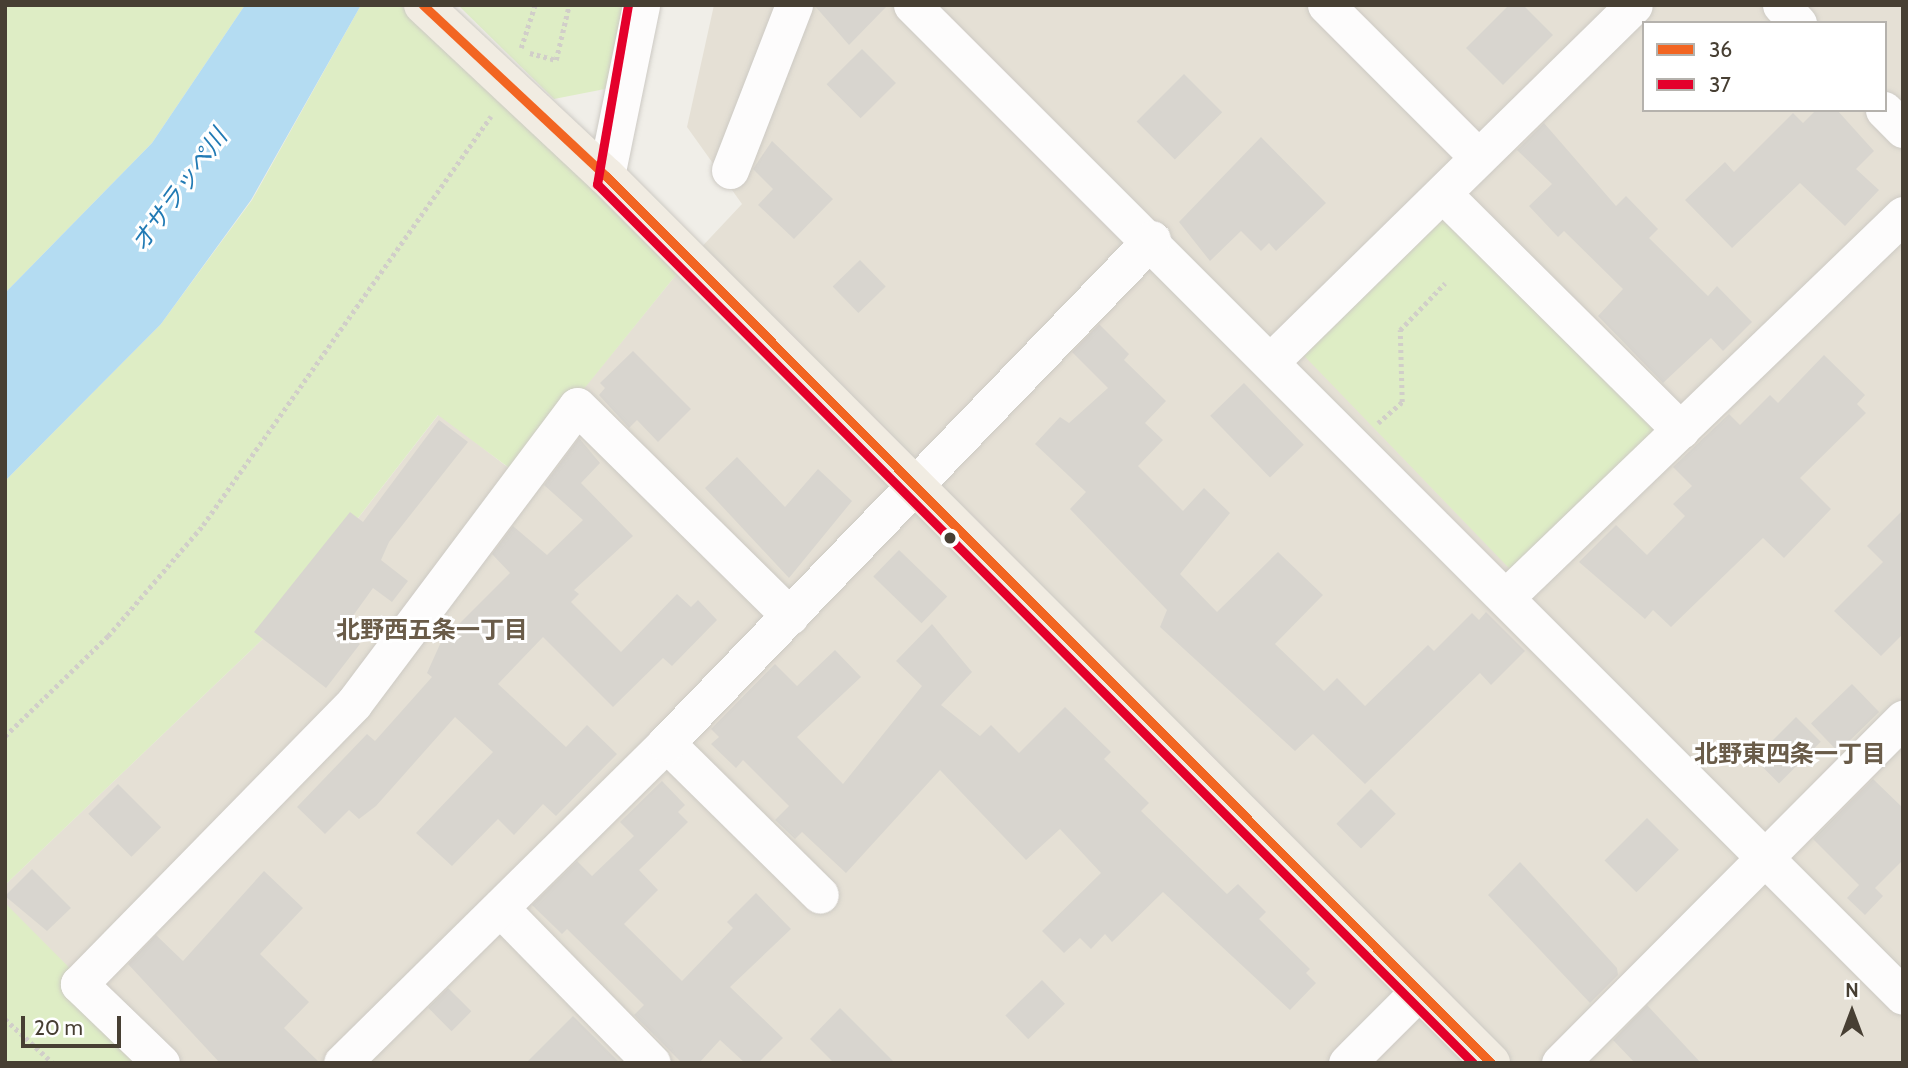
<!DOCTYPE html>
<meta charset="utf-8">
<style>
body{margin:0}
#map{position:relative;width:1908px;height:1068px;overflow:hidden;background:#f0eee8;font-family:Cabin,"Noto Sans JP",sans-serif}
div>[style]{position:absolute}
.residential>*{inset:0;background:#e5e0d5}
.green>*{inset:0;background:#deedc5;transform-origin:0 0}
.water>*{inset:0;background:#b4dcf2}
.building>*{inset:0;background:#d8d5cf;transform-origin:0 0}
.path>*{height:4.5px;margin-top:-2.25px;transform-origin:0;background:repeating-linear-gradient(90deg,#d1cec9 0 3.5px,transparent 0 7px)}
.roads{filter:drop-shadow(0 0 2px #cdcac4) drop-shadow(0 0 2px #cdcac4)}
.minor>*{height:37px;margin:-18.5px;padding:0 18.5px;transform-origin:18.5px;border-radius:18.5px;background:#fdfcfc}
.major>*{height:38px;margin:-19px;padding:0 19px;transform-origin:19px;border-radius:19px;background:#f1ece2}
.bus-1>*{height:9px;margin:-4.5px;padding:0 4.5px;transform-origin:4.5px;border-radius:4.5px;background:#f26522}
.bus-2>*{height:9px;margin:-4.5px;padding:0 4.5px;transform-origin:4.5px;border-radius:4.5px;background:#e4002b}
.dots>*{width:19px;height:19px;translate:-50% -50%;box-sizing:border-box;border:4px solid #fff;border-radius:50%}
span{translate:-50% -50%;white-space:nowrap;text-align:center;line-height:1.15;-webkit-text-stroke:6px #fff;paint-order:stroke}
.water-label{font-size:24px;color:#217ab4;font-style:italic}
.neighbourhood-label{font-size:24px;color:#6a5c49;font-weight:700}
.frame{position:absolute;inset:0;border:7px solid #473f33;pointer-events:none}
.legend{position:absolute;left:1642px;top:21px;width:245px;height:91px;box-sizing:border-box;background:#fff;border:2px solid #b5b2ad;margin:0;padding:9px 12px;list-style:none;font-size:21px;color:#473f33}
.legend li{display:flex;align-items:center;gap:14px;height:35px}
.legend b{width:35px;border:2px solid #b5b2ad}
.north{position:absolute;left:1817px;top:977px;width:70px;height:70px;-webkit-text-stroke:5px #fff;paint-order:stroke;rotate:0deg;font-size:19px;font-weight:700;line-height:28px;text-align:center;color:#473f33}
.north::after{content:'';display:block;margin:auto;width:24px;height:32px;background:#473f33;clip-path:polygon(50% 0,100% 100%,50% 72%,0 100%)}
.scale{position:absolute;left:21px;top:1016px;width:100px;height:32px;box-sizing:border-box;border:4px solid #473f33;border-top:0;padding-left:9px;font-size:21px;line-height:24px;white-space:nowrap;color:#473f33;-webkit-text-stroke:5px #fff;paint-order:stroke}
</style>
<div id="map">
<div class="residential">
<div style="clip-path:polygon(evenodd,714px 5px,1903px 5px,1903px 1063px,5px 1063px,5px 885px,268px 634px,439px 414px,515px 473px,680px 270px,742px 204px,687px 127px,714px 5px,1644px 23px,1885px 23px,1885px 110px,1644px 110px,1644px 23px)"></div>
</div>
<div class="green">
<div style="clip-path:polygon(5px 5px,245px 5px,152px 143px,5px 293px)"></div>
<div style="clip-path:polygon(361px 5px,400px 5px,680px 270px,516px 473px,438px 415px,268px 634px,5px 885px,5px 481px,161px 324px,252px 200px)"></div>
<div style="clip-path:polygon(458px 5px,626px 5px,610px 88px,554px 99px)"></div>
<div style="left:1446px;top:212px;width:308px;height:202px;rotate:46deg"></div>
<div style="clip-path:polygon(5px 903px,164px 1063px,5px 1063px)"></div>
</div>
<div class="water">
<div style="clip-path:polygon(245px 5px,361px 5px,251px 200px,161px 324px,5px 481px,5px 293px,152px 143px)"></div>
</div>
<div class="building">
<div style="clip-path:polygon(814px 5px,888px 5px,849px 45px)"></div>
<div style="clip-path:polygon(1509px 5px,1523px 5px,1553px 35px,1503px 85px,1466px 48px)"></div>
<div style="left:862px;top:49px;width:48px;height:50px;rotate:45deg"></div>
<div style="left:1184px;top:74px;width:54px;height:67px;rotate:45deg"></div>
<div style="clip-path:polygon(1816px 110px,1837px 110px,1874px 151px,1856px 169px,1879px 190px,1845px 226px,1800px 183px,1732px 248px,1685px 200px,1725px 162px,1734px 172px,1793px 113px,1803px 123px)"></div>
<div style="clip-path:polygon(1544px 123px,1616px 206px,1626px 196px,1658px 229px,1649px 238px,1708px 296px,1717px 286px,1752px 322px,1723px 351px,1711px 338px,1663px 383px,1598px 316px,1623px 289px,1564px 231px,1558px 237px,1529px 206px,1552px 184px,1517px 150px)"></div>
<div style="clip-path:polygon(1261px 137px,1326px 203px,1276px 251px,1269px 243px,1261px 251px,1241px 231px,1210px 261px,1179px 222px)"></div>
<div style="clip-path:polygon(772px 141px,833px 199px,794px 239px,758px 205px,773px 189px,753px 169px)"></div>
<div style="left:860px;top:260px;width:37px;height:38px;rotate:46deg"></div>
<div style="clip-path:polygon(1099px 324px,1129px 354px,1124px 360px,1166px 401px,1145px 423px,1163px 440px,1138px 466px,1183px 511px,1204px 488px,1230px 513px,1180px 574px,1217px 612px,1278px 552px,1323px 595px,1275px 644px,1324px 691px,1337px 678px,1365px 706px,1428px 645px,1434px 651px,1472px 613px,1479px 620px,1486px 612px,1525px 651px,1491px 685px,1480px 673px,1365px 784px,1313px 734px,1295px 751px,1160px 627px,1167px 610px,1070px 509px,1086px 492px,1035px 444px,1060px 417px,1069px 423px,1108px 388px,1072px 352px)"></div>
<div style="clip-path:polygon(633px 351px,691px 409px,658px 442px,637px 420px,629px 428px,599px 395px,605px 388px,600px 383px)"></div>
<div style="clip-path:polygon(1824px 355px,1865px 395px,1857px 404px,1866px 413px,1800px 478px,1831px 509px,1784px 558px,1763px 538px,1671px 627px,1653px 610px,1645px 619px,1579px 562px,1616px 525px,1647px 555px,1685px 516px,1673px 504px,1692px 486px,1673px 467px,1729px 414px,1740px 425px,1770px 395px,1778px 403px)"></div>
<div style="left:1244px;top:383px;width:86px;height:47px;rotate:46deg"></div>
<div style="clip-path:polygon(439px 420px,468px 442px,389px 542px,381px 560px,408px 581px,392px 602px,373px 588px,342px 631px,360px 644px,326px 688px,254px 632px,350px 512px,363px 522px)"></div>
<div style="clip-path:polygon(579px 438px,600px 463px,581px 483px,633px 536px,574px 590px,579px 594px,571px 602px,621px 652px,677px 594px,691px 607px,698px 600px,717px 620px,672px 666px,663px 658px,613px 707px,543px 637px,498px 684px,566px 747px,587px 725px,617px 754px,556px 816px,543px 804px,514px 835px,498px 819px,452px 866px,416px 833px,493px 752px,455px 717px,376px 806px,359px 819px,349px 810px,325px 834px,297px 807px,367px 734px,375px 741px,432px 677px,427px 673px,441px 642px,510px 573px,492px 554px,513px 526px,547px 555px,583px 520px,544px 485px)"></div>
<div style="clip-path:polygon(737px 457px,785px 507px,818px 469px,852px 501px,789px 578px,705px 488px)"></div>
<div style="clip-path:polygon(1903px 510px,1903px 634px,1881px 656px,1834px 611px,1883px 562px,1867px 546px)"></div>
<div style="left:899px;top:550px;width:67px;height:37px;rotate:44deg"></div>
<div style="clip-path:polygon(932px 624px,972px 672px,941px 705px,980px 736px,991px 725px,1019px 753px,1065px 707px,1111px 752px,1104px 759px,1149px 803px,1141px 811px,1227px 894px,1238px 884px,1266px 912px,1259px 919px,1310px 969px,1306px 973px,1316px 983px,1290px 1010px,1163px 892px,1112px 942px,1105px 934px,1091px 949px,1080px 938px,1064px 953px,1042px 931px,1101px 873px,1060px 829px,1026px 860px,940px 770px,846px 873px,802px 832px,795px 839px,775px 820px,789px 806px,743px 760px,736px 768px,711px 744px,719px 737px,711px 729px,775px 664px,797px 686px,835px 650px,861px 677px,797px 737px,843px 784px,922px 686px,896px 661px)"></div>
<div style="left:1852px;top:684px;width:39px;height:57px;rotate:46deg"></div>
<div style="left:1796px;top:717px;width:35px;height:59px;rotate:45deg"></div>
<div style="clip-path:polygon(1873px 779px,1903px 808px,1903px 860px,1875px 888px,1883px 896px,1865px 915px,1847px 898px,1859px 885px,1813px 839px)"></div>
<div style="clip-path:polygon(662px 781px,685px 805px,678px 812px,688px 822px,639px 870px,658px 890px,624px 924px,682px 981px,733px 928px,727px 922px,756px 893px,791px 929px,730px 987px,783px 1038px,758px 1063px,745px 1063px,720px 1040px,699px 1063px,682px 1063px,634px 1015px,644px 1005px,567px 929px,562px 934px,532px 905px,577px 861px,592px 876px,634px 836px,620px 822px)"></div>
<div style="left:118px;top:784px;width:61px;height:42px;rotate:45deg"></div>
<div style="left:1371px;top:789px;width:35px;height:49px;rotate:45deg"></div>
<div style="left:1647px;top:818px;width:45px;height:60px;rotate:45deg"></div>
<div style="clip-path:polygon(1520px 862px,1617px 968px,1618px 975px,1590px 1003px,1488px 895px)"></div>
<div style="clip-path:polygon(32px 869px,71px 908px,47px 931px,5px 896px)"></div>
<div style="clip-path:polygon(264px 871px,303px 908px,260px 954px,309px 1002px,284px 1028px,320px 1063px,220px 1063px,128px 964px,156px 935px,183px 961px)"></div>
<div style="left:1042px;top:980px;width:33px;height:51px;rotate:46deg"></div>
<div style="left:448px;top:988px;width:33px;height:28px;rotate:45deg"></div>
<div style="clip-path:polygon(1647px 1005px,1701px 1063px,1635px 1063px,1613px 1040px)"></div>
<div style="clip-path:polygon(840px 1008px,895px 1063px,834px 1063px,810px 1039px)"></div>
<div style="clip-path:polygon(573px 1016px,620px 1063px,526px 1063px)"></div>
</div>
<div class="path">
<div style="left:521px;top:48px;width:45px;rotate:-72deg"></div>
<div style="left:530px;top:53px;width:27px;rotate:15deg"></div>
<div style="left:556px;top:60px;width:57px;rotate:-76.7deg"></div>
<div style="left:1378px;top:423px;width:32px;rotate:-41deg"></div>
<div style="left:1402px;top:402px;width:72px;rotate:-91.6deg"></div>
<div style="left:1400px;top:330px;width:65px;rotate:-46.2deg"></div>
<div style="left:5px;top:736px;width:144px;rotate:-44.2deg"></div>
<div style="left:108px;top:636px;width:146px;rotate:-49.4deg"></div>
<div style="left:203px;top:525px;width:500px;rotate:-54.85deg"></div>
<div style="left:5px;top:1019px;width:65px;rotate:42.5deg"></div>
</div>
<div class="roads">
<div class="minor">
<div style="left:912px;top:5px;width:1401px;rotate:45deg"></div>
<div style="left:1326px;top:5px;width:215px;rotate:45deg"></div>
<div style="left:1781px;top:5px;width:25px;rotate:47deg"></div>
<div style="left:1884px;top:110px;width:27px;rotate:45deg"></div>
<div style="left:730px;top:170px;width:177px;rotate:-68.8deg"></div>
<div style="left:606px;top:176px;width:175px;rotate:-78.4deg"></div>
<div style="left:1443px;top:194px;width:335px;rotate:44.8deg"></div>
<div style="left:1271px;top:361px;width:508px;rotate:-44.44deg"></div>
<div style="left:1506px;top:597px;width:551px;rotate:-43.9deg"></div>
<div style="left:666px;top:743px;width:216px;rotate:44.6deg"></div>
<div style="left:500px;top:908px;width:217px;rotate:45.6deg"></div>
<div style="left:161px;top:1063px;width:114px;rotate:-136.1deg"></div>
<div style="left:79px;top:984px;width:393px;rotate:-45.6deg"></div>
<div style="left:354px;top:703px;width:371px;rotate:-53.1deg"></div>
<div style="left:577px;top:406px;width:299px;rotate:44.6deg"></div>
<div style="left:342px;top:1063px;width:455px;rotate:-44.6deg"></div>
<div style="left:666px;top:743px;width:700px;rotate:-46.04deg"></div>
<div style="left:1347px;top:1063px;width:102px;rotate:-45deg"></div>
<div style="left:1560px;top:1063px;width:486px;rotate:-45.1deg"></div>
</div>
<div class="major">
<div style="left:423px;top:5px;width:250px;rotate:43.1deg"></div>
<div style="left:606px;top:176px;width:1253px;rotate:45.06deg"></div>
</div>
</div>
<div class="bus-1">
<div style="left:423px;top:5px;width:250px;rotate:43.1deg"></div>
<div style="left:606px;top:176px;width:1253px;rotate:45.06deg"></div>
</div>
<div class="bus-2">
<div style="left:628px;top:5px;width:182px;rotate:99.8deg"></div>
<div style="left:597px;top:184px;width:1241px;rotate:45.1deg"></div>
</div>
<div class="dots">
<div style="left:950px;top:538px;background:#473f33"></div>
</div>
<div class="water-label">
<span style="left:179px;top:190px;rotate:-54deg">オサラッペ川</span>
</div>
<div class="neighbourhood-label">
<span style="left:432px;top:630px">北野西五条一丁目</span>
<span style="left:1790px;top:754px">北野東四条一丁目</span>
</div>
<div class="frame"></div>
<ul class="legend">
<li><b style="height:9px;background:#f26522"></b>36</li>
<li><b style="height:9px;background:#e4002b"></b>37</li>
</ul>
<div class="north">N</div>
<div class="scale">20 m</div>
</div>
